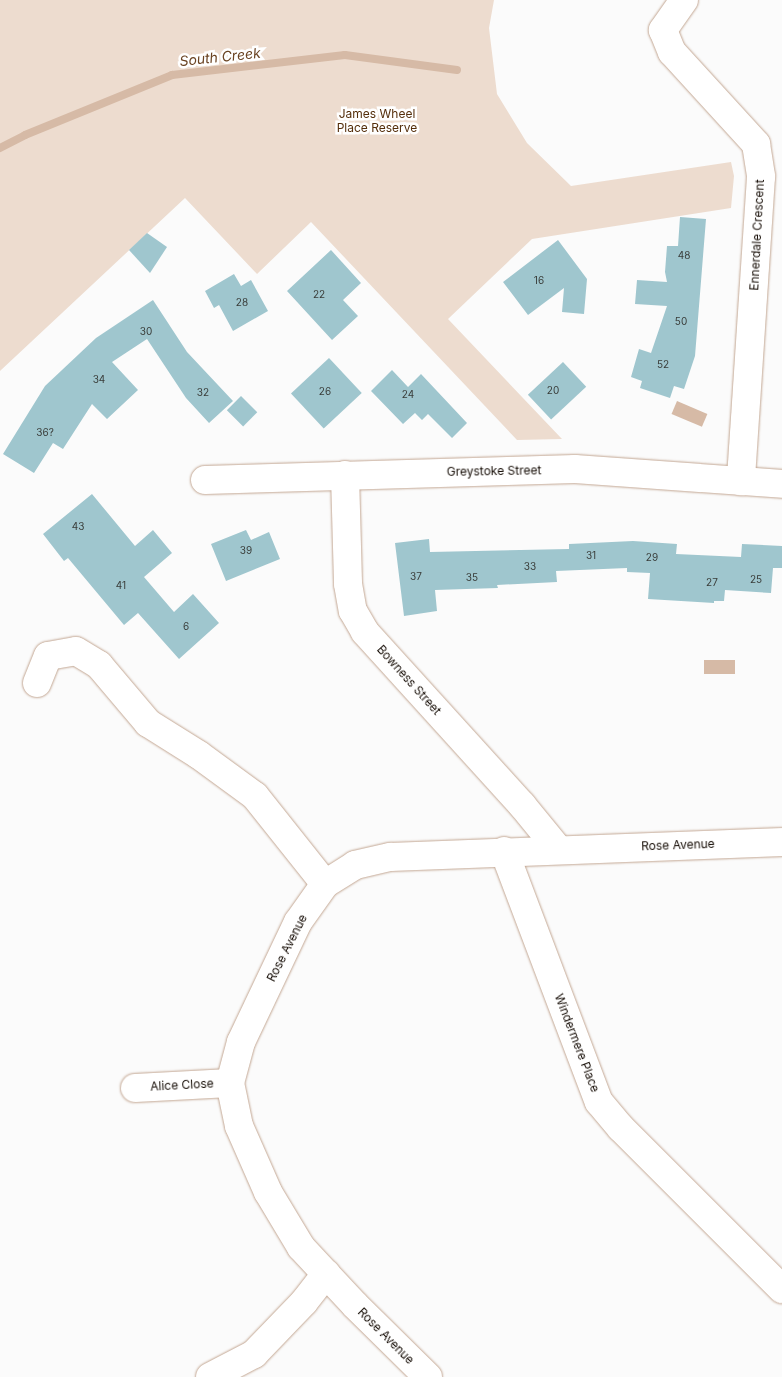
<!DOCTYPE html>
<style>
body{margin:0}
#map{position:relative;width:782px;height:1377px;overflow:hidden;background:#fbfbfb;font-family:Inter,sans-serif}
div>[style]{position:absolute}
.green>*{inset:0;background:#eddccf}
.water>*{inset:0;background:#d6baa6;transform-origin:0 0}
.stream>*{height:8px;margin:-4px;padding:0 4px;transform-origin:4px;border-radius:4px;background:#d6baa6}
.building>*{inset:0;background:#9fc6ce;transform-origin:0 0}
.roads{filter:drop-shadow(0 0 1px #c3a793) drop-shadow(0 0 1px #c3a793)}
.street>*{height:28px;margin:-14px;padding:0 14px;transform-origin:14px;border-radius:14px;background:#fff}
span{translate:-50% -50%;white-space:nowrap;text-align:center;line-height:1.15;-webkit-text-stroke:5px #fff;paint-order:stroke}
.number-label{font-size:10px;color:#393c39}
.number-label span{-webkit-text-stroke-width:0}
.park-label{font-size:12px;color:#542e0b}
.street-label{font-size:12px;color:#170e07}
.water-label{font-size:14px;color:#6a4322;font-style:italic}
</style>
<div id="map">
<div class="green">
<div style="clip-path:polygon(0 0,494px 0,489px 28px,497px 94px,527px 143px,571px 186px,731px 162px,734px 176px,731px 208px,532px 239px,448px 319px,562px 439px,517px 440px,311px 222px,257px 274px,185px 198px,0 371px)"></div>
</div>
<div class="water">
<div style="left:677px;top:401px;width:33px;height:14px;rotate:23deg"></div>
<div style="left:704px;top:660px;width:31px;height:14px"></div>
</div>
<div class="stream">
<div style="left:0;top:148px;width:28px;rotate:-27deg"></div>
<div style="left:25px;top:135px;width:159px;rotate:-22.2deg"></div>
<div style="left:172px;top:75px;width:174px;rotate:-6.6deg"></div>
<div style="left:345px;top:55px;width:113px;rotate:7.6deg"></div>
</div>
<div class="building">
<div style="clip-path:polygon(680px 217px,706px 219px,695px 356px,684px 389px,674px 386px,670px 398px,640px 388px,642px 381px,631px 377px,639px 349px,651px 353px,667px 306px,635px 304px,637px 280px,667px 282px,665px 272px,667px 246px,678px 246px)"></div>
<div style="clip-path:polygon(147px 233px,167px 247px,150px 273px,129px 250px)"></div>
<div style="clip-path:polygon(558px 240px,587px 279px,584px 314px,562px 312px,564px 288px,528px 315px,503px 282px)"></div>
<div style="clip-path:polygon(331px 250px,361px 283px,343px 300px,358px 316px,332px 340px,287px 291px)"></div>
<div style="clip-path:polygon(234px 274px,241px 286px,251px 280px,268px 311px,233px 331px,219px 305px,214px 308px,205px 291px)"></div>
<div style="clip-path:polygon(153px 300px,187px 352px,233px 401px,209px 423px,186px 398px,147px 339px,112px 362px,138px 390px,107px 419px,92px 404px,63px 449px,53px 443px,34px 473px,3px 454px,45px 386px,96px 338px)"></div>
<div style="left:329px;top:358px;width:48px;height:52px;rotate:47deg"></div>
<div style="left:563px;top:362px;width:34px;height:48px;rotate:47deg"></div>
<div style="clip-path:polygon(392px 370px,408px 387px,421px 374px,467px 423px,452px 438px,428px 414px,422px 420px,415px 413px,403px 424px,371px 391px)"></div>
<div style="left:241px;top:396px;width:23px;height:20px;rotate:45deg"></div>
<div style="clip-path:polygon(92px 494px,135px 546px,153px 530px,172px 553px,144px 577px,174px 612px,193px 594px,219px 623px,179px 659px,138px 613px,124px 625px,68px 558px,64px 561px,43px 534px)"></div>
<div style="clip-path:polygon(246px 530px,251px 540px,269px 532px,280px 559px,226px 581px,211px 544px)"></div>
<div style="clip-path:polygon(429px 539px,430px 552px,569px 549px,569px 544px,633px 541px,677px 544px,676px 554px,741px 557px,742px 544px,782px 546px,782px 568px,773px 568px,771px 593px,725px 590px,724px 601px,714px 601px,714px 603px,648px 599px,650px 573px,627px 572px,627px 568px,556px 571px,557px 582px,497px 585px,498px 588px,435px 590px,437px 611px,404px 616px,395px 543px)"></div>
</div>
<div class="roads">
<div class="street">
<div style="left:684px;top:0;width:37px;rotate:125deg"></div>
<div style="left:663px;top:30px;width:24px;rotate:68deg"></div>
<div style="left:672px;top:52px;width:125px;rotate:47.6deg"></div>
<div style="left:756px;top:144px;width:33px;rotate:81deg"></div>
<div style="left:761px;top:177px;width:305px;rotate:93.8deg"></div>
<div style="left:345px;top:475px;width:109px;rotate:88.4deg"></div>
<div style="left:348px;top:584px;width:27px;rotate:80deg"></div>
<div style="left:353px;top:611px;width:24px;rotate:60deg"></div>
<div style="left:365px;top:632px;width:234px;rotate:47.8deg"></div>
<div style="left:522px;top:805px;width:57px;rotate:50.7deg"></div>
<div style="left:205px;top:480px;width:370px;rotate:-1.7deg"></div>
<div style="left:575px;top:469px;width:208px;rotate:4.1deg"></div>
<div style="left:37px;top:683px;width:29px;rotate:-68deg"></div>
<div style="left:48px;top:656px;width:28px;rotate:-10deg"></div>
<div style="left:76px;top:651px;width:27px;rotate:31deg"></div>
<div style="left:99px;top:665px;width:76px;rotate:49.8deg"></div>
<div style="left:148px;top:723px;width:60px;rotate:32.1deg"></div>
<div style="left:199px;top:755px;width:69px;rotate:36.2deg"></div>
<div style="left:255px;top:796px;width:112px;rotate:51.5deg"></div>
<div style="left:504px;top:851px;width:268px;rotate:69.3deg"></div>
<div style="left:599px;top:1102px;width:34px;rotate:50deg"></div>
<div style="left:621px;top:1128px;width:228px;rotate:45deg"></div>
<div style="left:135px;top:1088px;width:95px;rotate:-3deg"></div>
<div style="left:210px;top:1377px;width:50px;rotate:-27.6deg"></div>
<div style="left:254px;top:1354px;width:72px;rotate:-46.1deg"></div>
<div style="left:304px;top:1302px;width:36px;rotate:-52deg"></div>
<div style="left:428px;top:1377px;width:103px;rotate:-135.4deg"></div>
<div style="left:355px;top:1305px;width:79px;rotate:-133deg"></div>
<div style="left:301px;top:1247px;width:64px;rotate:-121deg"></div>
<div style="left:268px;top:1192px;width:72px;rotate:-113.7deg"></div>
<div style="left:239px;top:1126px;width:44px;rotate:-101.8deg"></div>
<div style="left:230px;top:1083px;width:42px;rotate:-75deg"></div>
<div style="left:241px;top:1042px;width:133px;rotate:-64.6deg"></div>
<div style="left:298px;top:922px;width:47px;rotate:-54.6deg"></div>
<div style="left:325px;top:884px;width:36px;rotate:-32deg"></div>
<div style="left:355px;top:865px;width:37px;rotate:-13deg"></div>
<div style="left:391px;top:857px;width:391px;rotate:-2.2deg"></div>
</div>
</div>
<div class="number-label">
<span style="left:684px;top:256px">48</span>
<span style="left:539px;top:281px">16</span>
<span style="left:319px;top:295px">22</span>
<span style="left:242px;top:303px">28</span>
<span style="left:681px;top:322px">50</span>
<span style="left:146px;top:332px">30</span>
<span style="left:663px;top:365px">52</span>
<span style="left:99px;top:380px">34</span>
<span style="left:553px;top:391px">20</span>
<span style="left:325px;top:392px">26</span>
<span style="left:203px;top:393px">32</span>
<span style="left:408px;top:395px">24</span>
<span style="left:45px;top:433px">36?</span>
<span style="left:78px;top:527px">43</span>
<span style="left:246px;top:551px">39</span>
<span style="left:591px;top:556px">31</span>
<span style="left:652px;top:558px">29</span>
<span style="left:530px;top:567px">33</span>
<span style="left:416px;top:577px">37</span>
<span style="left:472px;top:578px">35</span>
<span style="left:756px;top:580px">25</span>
<span style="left:712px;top:583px">27</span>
<span style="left:121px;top:586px">41</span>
<span style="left:186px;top:627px">6</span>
</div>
<div class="park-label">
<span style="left:377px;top:121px">James Wheel<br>Place Reserve</span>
</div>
<div class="street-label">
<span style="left:757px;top:235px;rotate:-87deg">Ennerdale Crescent</span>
<span style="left:494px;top:471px;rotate:-1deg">Greystoke Street</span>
<span style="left:409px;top:680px;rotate:48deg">Bowness Street</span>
<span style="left:678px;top:845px;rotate:-2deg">Rose Avenue</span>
<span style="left:287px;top:948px;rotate:-63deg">Rose Avenue</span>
<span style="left:577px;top:1043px;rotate:69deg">Windermere Place</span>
<span style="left:182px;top:1085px;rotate:-3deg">Alice Close</span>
<span style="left:386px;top:1336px;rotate:45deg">Rose Avenue</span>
</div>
<div class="water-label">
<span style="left:220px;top:57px;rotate:-6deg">South Creek</span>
</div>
</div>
